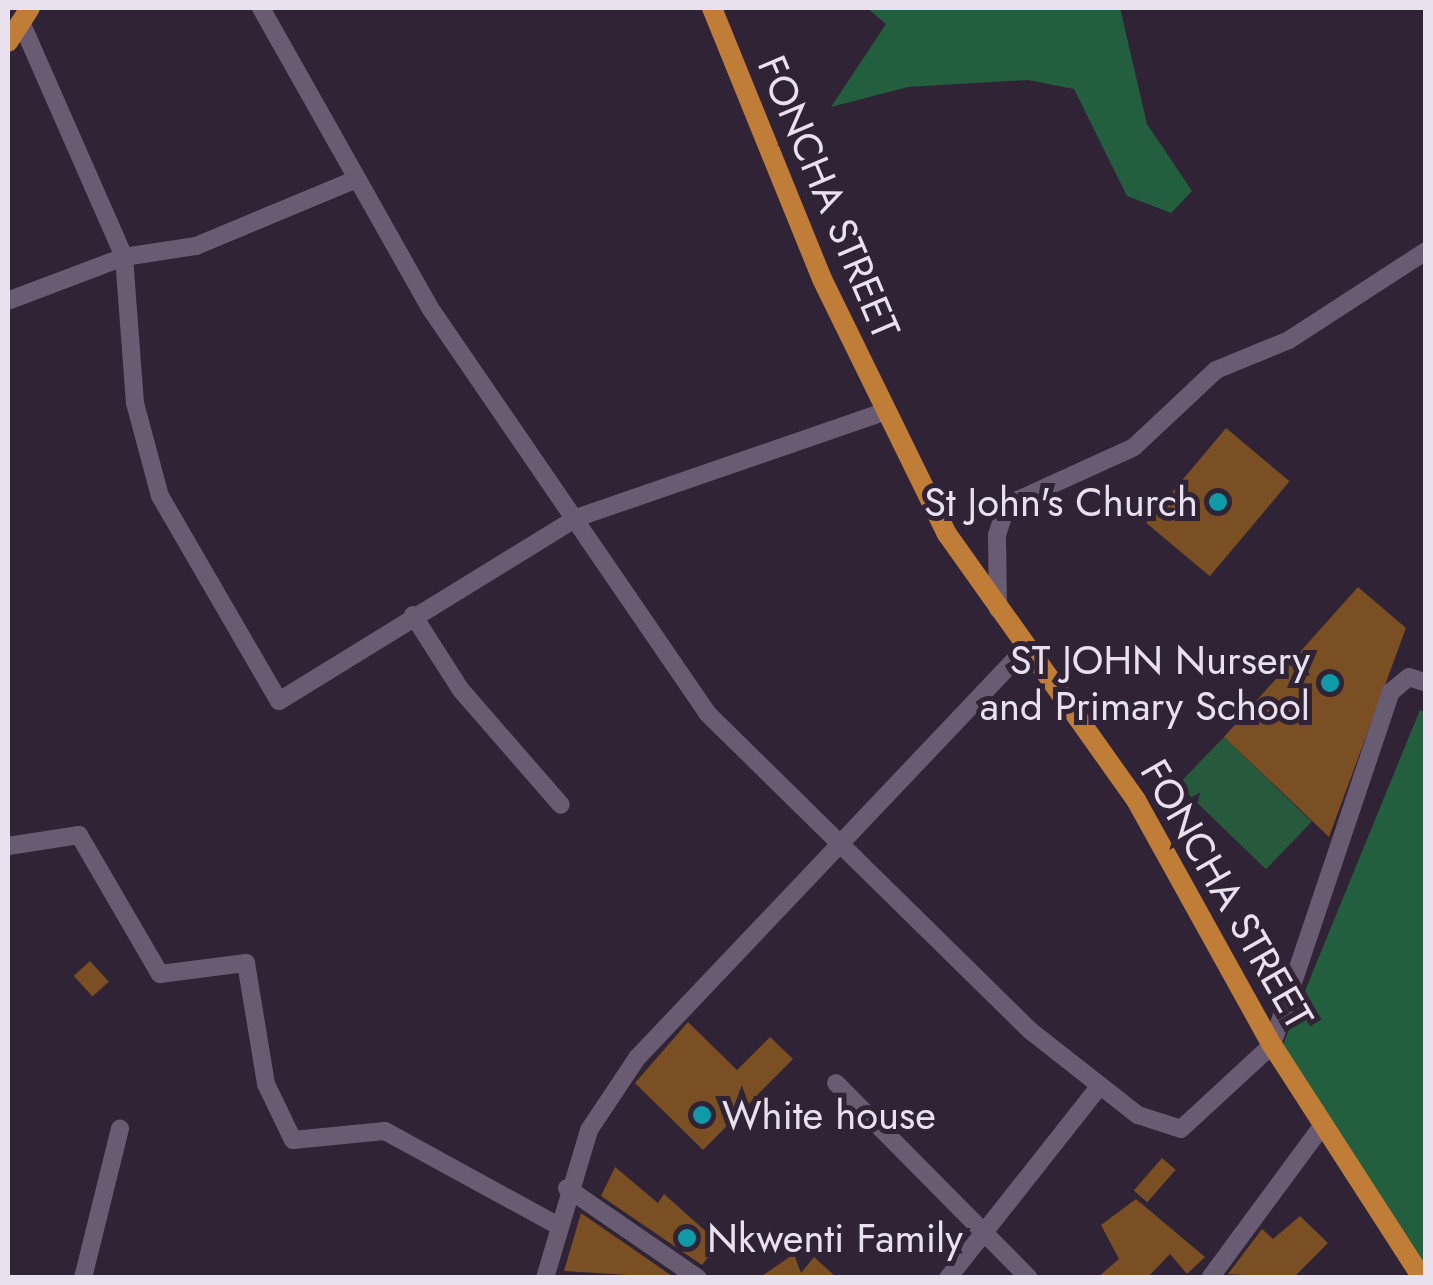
<!DOCTYPE html>
<style>
body{margin:0}
#map{position:relative;width:1433px;height:1285px;overflow:hidden;background:#302336;font-family:Jost,sans-serif}
div>[style]{position:absolute}
.green>*{inset:0;background:#275a3d;transform-origin:0 0}
.forest>*{inset:0;background:#235e3e}
.building>*{inset:0;background:#794f23;transform-origin:0 0}
.minor>*{height:18px;margin:-9px;padding:0 9px;transform-origin:9px;border-radius:9px;background:#695b71}
.major>*{height:20px;margin:-10px;padding:0 10px;transform-origin:10px;border-radius:10px;background:#bf7d37}
.dots>*{width:28px;height:28px;translate:-50% -50%;box-sizing:border-box;border:5px solid #302336;border-radius:50%}
span{translate:-50% -50%;white-space:nowrap;text-align:center;line-height:1.15;-webkit-text-stroke:10px #302336;paint-order:stroke}
.street-label{font-size:40px;color:#eae1ee}
.poi-label{font-size:40px;color:#eae1ee}
.right{translate:-100% -50%;text-align:right}
.left{translate:0 -50%;text-align:left}
.frame{position:absolute;inset:0;border:10px solid #eae1ee;pointer-events:none}
</style>
<div id="map">
<div class="green">
<div style="left:1224px;top:737px;width:122px;height:66px;rotate:44deg"></div>
</div>
<div class="forest">
<div style="clip-path:polygon(867px 8px,1120px 8px,1147px 124px,1192px 191px,1171px 213px,1127px 196px,1074px 89px,1028px 80px,908px 87px,831px 107px,886px 24px)"></div>
<div style="clip-path:polygon(1420px 710px,1425px 712px,1425px 1267px,1282px 1047px)"></div>
</div>
<div class="building">
<div style="left:1226px;top:428px;width:83px;height:124px;rotate:40deg"></div>
<div style="clip-path:polygon(1358px 587px,1406px 628px,1329px 837px,1224px 737px)"></div>
<div style="left:90px;top:961px;width:28px;height:22px;rotate:48deg"></div>
<div style="clip-path:polygon(688px 1022px,737px 1070px,770px 1037px,793px 1059px,703px 1150px,635px 1083px)"></div>
<div style="left:1162px;top:1158px;width:18px;height:43px;rotate:41deg"></div>
<div style="clip-path:polygon(615px 1167px,658px 1203px,664px 1194px,719px 1243px,702px 1265px,601px 1196px)"></div>
<div style="clip-path:polygon(1136px 1199px,1205px 1257px,1187px 1274px,1170px 1254px,1147px 1278px,1097px 1278px,1119px 1259px,1101px 1225px)"></div>
<div style="clip-path:polygon(581px 1213px,675px 1278px,564px 1271px)"></div>
<div style="clip-path:polygon(1300px 1216px,1328px 1243px,1293px 1278px,1228px 1274px,1262px 1229px,1273px 1239px)"></div>
<div style="clip-path:polygon(794px 1254px,801px 1273px,814px 1257px,837px 1278px,759px 1278px)"></div>
</div>
<div class="minor">
<div style="left:261px;top:8px;width:344px;rotate:60.6deg"></div>
<div style="left:430px;top:308px;width:491px;rotate:55.6deg"></div>
<div style="left:707px;top:713px;width:455px;rotate:44.5deg"></div>
<div style="left:1032px;top:1032px;width:135px;rotate:38.1deg"></div>
<div style="left:1138px;top:1115px;width:45px;rotate:18deg"></div>
<div style="left:1181px;top:1129px;width:124px;rotate:-42.7deg"></div>
<div style="left:1272px;top:1045px;width:373px;rotate:-71.4deg"></div>
<div style="left:1391px;top:692px;width:23px;rotate:-40deg"></div>
<div style="left:1409px;top:677px;width:18px;rotate:19deg"></div>
<div style="left:21px;top:22px;width:257px;rotate:66.3deg"></div>
<div style="left:124px;top:257px;width:146px;rotate:85.7deg"></div>
<div style="left:135px;top:403px;width:96px;rotate:75deg"></div>
<div style="left:160px;top:496px;width:237px;rotate:59.9deg"></div>
<div style="left:279px;top:701px;width:349px;rotate:-31.6deg"></div>
<div style="left:576px;top:518px;width:326px;rotate:-19deg"></div>
<div style="left:10px;top:300px;width:122px;rotate:-20.7deg"></div>
<div style="left:124px;top:257px;width:73px;rotate:-8.7deg"></div>
<div style="left:196px;top:246px;width:169px;rotate:-22.6deg"></div>
<div style="left:998px;top:609px;width:74px;rotate:-90.8deg"></div>
<div style="left:997px;top:535px;width:32px;rotate:-72deg"></div>
<div style="left:1007px;top:505px;width:140px;rotate:-24.5deg"></div>
<div style="left:1134px;top:447px;width:112px;rotate:-43.2deg"></div>
<div style="left:1216px;top:370px;width:79px;rotate:-22.3deg"></div>
<div style="left:1289px;top:340px;width:163px;rotate:-33deg"></div>
<div style="left:413px;top:615px;width:89px;rotate:57.4deg"></div>
<div style="left:461px;top:690px;width:152px;rotate:49deg"></div>
<div style="left:8px;top:846px;width:72px;rotate:-8.8deg"></div>
<div style="left:79px;top:835px;width:161px;rotate:59.8deg"></div>
<div style="left:160px;top:974px;width:87px;rotate:-7.3deg"></div>
<div style="left:246px;top:963px;width:123px;rotate:80.6deg"></div>
<div style="left:266px;top:1084px;width:62px;rotate:64.3deg"></div>
<div style="left:293px;top:1140px;width:92px;rotate:-5.6deg"></div>
<div style="left:385px;top:1131px;width:194px;rotate:28.7deg"></div>
<div style="left:836px;top:1083px;width:274px;rotate:45.3deg"></div>
<div style="left:567px;top:1188px;width:159px;rotate:34.5deg"></div>
<div style="left:83px;top:1278px;width:154px;rotate:-76.1deg"></div>
<div style="left:545px;top:1278px;width:154px;rotate:-73.4deg"></div>
<div style="left:589px;top:1130px;width:87px;rotate:-56.3deg"></div>
<div style="left:637px;top:1058px;width:564px;rotate:-46.51deg"></div>
<div style="left:948px;top:1278px;width:242px;rotate:-51.7deg"></div>
<div style="left:1210px;top:1278px;width:190px;rotate:-53.6deg"></div>
</div>
<div class="major">
<div style="left:712px;top:8px;width:292px;rotate:67.9deg"></div>
<div style="left:822px;top:279px;width:284px;rotate:63.9deg"></div>
<div style="left:947px;top:534px;width:326px;rotate:54.6deg"></div>
<div style="left:1136px;top:800px;width:280px;rotate:61deg"></div>
<div style="left:1272px;top:1045px;width:277px;rotate:57.2deg"></div>
<div style="left:8px;top:42px;width:40px;rotate:-57.1deg"></div>
</div>
<div class="dots">
<div style="left:1218px;top:502px;background:#0f9aa8"></div>
<div style="left:1330px;top:683px;background:#0f9aa8"></div>
<div style="left:702px;top:1115px;background:#0f9aa8"></div>
<div style="left:687px;top:1238px;background:#0f9aa8"></div>
</div>
<div class="street-label">
<span style="left:829px;top:197px;rotate:67deg">FONCHA STREET</span>
<span style="left:1227px;top:894px;rotate:60deg">FONCHA STREET</span>
</div>
<div class="poi-label">
<span class="right" style="left:1198px;top:502px">St John's Church</span>
<span class="right" style="left:1310px;top:683px">ST JOHN Nursery<br>and Primary School</span>
<span class="left" style="left:722px;top:1115px">White house</span>
<span class="left" style="left:707px;top:1238px">Nkwenti Family</span>
</div>
<div class="frame"></div>
</div>
